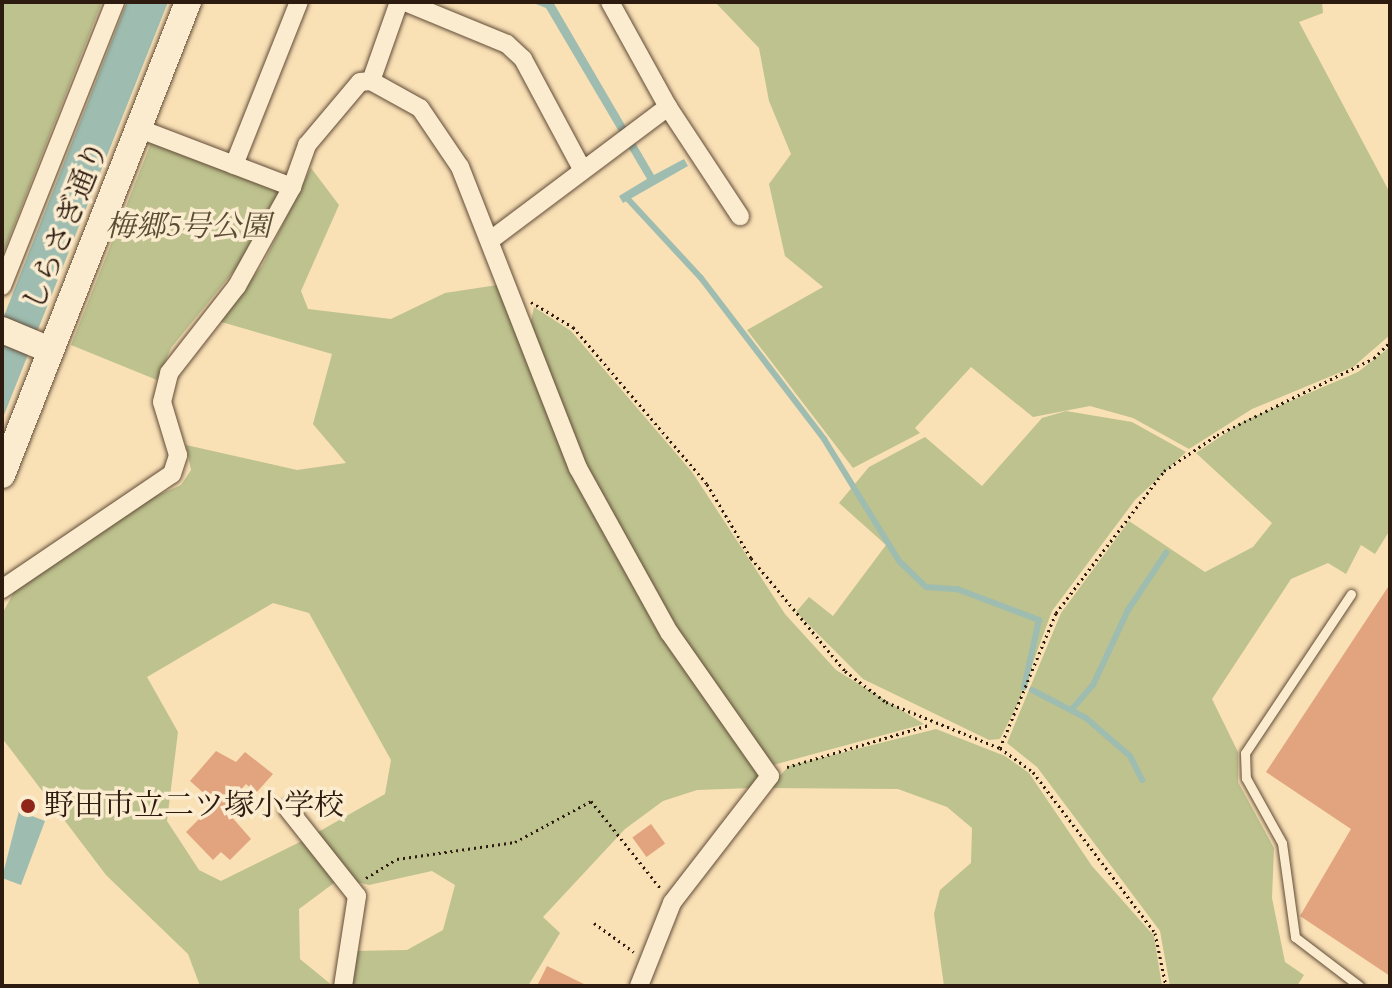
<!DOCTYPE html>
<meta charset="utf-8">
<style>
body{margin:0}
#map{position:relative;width:1392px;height:988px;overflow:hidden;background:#f9e0b5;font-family:Cardo,"Noto Serif JP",serif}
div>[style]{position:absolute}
.green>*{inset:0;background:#bdc28e}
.water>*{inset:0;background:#9ebdb0}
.stream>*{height:6px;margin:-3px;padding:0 3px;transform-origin:3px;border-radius:3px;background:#9ebdb0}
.building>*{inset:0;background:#e2a47e;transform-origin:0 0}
.path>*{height:3px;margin-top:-1.5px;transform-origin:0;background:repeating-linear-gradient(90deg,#2e1b0f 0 2px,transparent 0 6px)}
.roads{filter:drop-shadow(0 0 2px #614c38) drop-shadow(0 0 2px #614c38)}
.lane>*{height:9px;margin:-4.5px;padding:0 4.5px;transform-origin:4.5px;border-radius:4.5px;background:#fbebcf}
.street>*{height:18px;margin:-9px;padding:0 9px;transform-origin:9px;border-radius:9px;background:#fbebcf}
.secondary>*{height:26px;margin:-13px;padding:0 13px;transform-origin:13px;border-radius:13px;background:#fbebcf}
.dots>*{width:22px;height:22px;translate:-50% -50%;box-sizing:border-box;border:4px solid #fbebcf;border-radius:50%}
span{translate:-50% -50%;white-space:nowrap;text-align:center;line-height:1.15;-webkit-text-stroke:7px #fbebcf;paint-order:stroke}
.street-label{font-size:30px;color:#2e1b0f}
.park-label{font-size:30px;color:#594d35;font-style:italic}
.poi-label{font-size:30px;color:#2e1b0f}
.left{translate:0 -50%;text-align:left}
.frame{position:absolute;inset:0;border:4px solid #2e1b0f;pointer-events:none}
</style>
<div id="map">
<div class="green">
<div style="clip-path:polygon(2px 2px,102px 2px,2px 256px)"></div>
<div style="clip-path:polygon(715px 2px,1322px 2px,1323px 13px,1299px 22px,1390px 193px,1390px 335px,1353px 367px,1252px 409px,1189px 449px,1133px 418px,1090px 406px,1033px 417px,971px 367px,915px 428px,920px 433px,853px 468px,747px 330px,823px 287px,785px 256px,769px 184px,791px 154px,769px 101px,759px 48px)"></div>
<div style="clip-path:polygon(151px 143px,281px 192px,255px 245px,171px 348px,157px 380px,71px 345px)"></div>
<div style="clip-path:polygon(311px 168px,339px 205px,301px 291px,308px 309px,391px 319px,445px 293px,504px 284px,546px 399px,760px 775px,752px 788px,697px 790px,663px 801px,625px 829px,543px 917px,560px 933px,528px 986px,347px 986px,353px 951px,407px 950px,443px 930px,455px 885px,432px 871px,369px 885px,353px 881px,313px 835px,385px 794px,391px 760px,309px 613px,273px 603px,147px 677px,178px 732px,167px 821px,199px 870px,221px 881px,304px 840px,338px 880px,299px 909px,300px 959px,333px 986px,200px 986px,188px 954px,106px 875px,2px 738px,2px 614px,14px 592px,140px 503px,181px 485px,191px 470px,186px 445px,297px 470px,346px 463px,313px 424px,332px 354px,218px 321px,262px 266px)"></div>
<div style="clip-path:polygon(534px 307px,571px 331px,692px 472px,785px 614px,836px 670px,924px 724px,773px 765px,690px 656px,603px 505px,530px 326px)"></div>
<div style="clip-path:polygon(1390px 347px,1390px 530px,1375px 554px,1361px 545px,1346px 574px,1328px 563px,1291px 579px,1212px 699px,1238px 752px,1238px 782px,1274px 848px,1272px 898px,1285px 962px,1304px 975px,1297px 986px,1170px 986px,1160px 931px,1037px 767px,1007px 743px,1061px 613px,1129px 521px,1205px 572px,1253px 547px,1272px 523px,1196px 453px,1244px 421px,1358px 372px)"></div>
<div style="clip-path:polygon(1066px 411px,1132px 422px,1186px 452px,1135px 500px,1052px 611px,1018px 703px,1000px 739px,989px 740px,863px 679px,796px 612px,809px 597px,833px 616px,886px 545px,839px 503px,869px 467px,925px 437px,982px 486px,1042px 418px)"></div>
<div style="clip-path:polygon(936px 729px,1005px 756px,1029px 773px,1092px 866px,1154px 936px,1162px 986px,944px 986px,934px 914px,940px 890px,971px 863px,972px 828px,947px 807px,898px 789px,768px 788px,789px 766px)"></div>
</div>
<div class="water">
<div style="clip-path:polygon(127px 2px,168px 2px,2px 420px,2px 321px)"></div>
<div style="clip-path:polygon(531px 2px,553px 2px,654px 175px,684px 159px,688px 166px,623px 203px,619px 196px,647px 179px,546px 8px)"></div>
<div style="clip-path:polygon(19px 811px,45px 821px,21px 885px,2px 878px)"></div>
</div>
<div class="stream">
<div style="left:626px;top:197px;width:110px;rotate:47.2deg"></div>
<div style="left:701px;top:278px;width:203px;rotate:52.6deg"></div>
<div style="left:824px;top:439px;width:143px;rotate:58.4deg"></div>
<div style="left:899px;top:561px;width:37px;rotate:44deg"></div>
<div style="left:926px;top:587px;width:31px;rotate:4deg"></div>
<div style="left:957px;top:589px;width:88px;rotate:20.7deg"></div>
<div style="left:1039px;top:620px;width:69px;rotate:102.6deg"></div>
<div style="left:1032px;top:690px;width:61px;rotate:27.4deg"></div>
<div style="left:1086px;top:718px;width:58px;rotate:40.8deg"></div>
<div style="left:1130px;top:756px;width:27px;rotate:63deg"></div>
<div style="left:1072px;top:709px;width:32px;rotate:-49deg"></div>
<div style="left:1093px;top:685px;width:83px;rotate:-65deg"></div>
<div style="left:1128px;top:610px;width:69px;rotate:-56.3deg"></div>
</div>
<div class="building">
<div style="clip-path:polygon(1390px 584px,1390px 976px,1300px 916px,1351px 829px,1266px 772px)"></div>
<div style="clip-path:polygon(216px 751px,236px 762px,245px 752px,273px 774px,256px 793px,246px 784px,224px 808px,251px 839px,230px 860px,221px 852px,213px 860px,186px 832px,215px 803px,190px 781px)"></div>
<div style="left:651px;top:824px;width:24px;height:23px;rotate:54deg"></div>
<div style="clip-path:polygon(547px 966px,588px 986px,537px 986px)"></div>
</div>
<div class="path">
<div style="left:531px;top:302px;width:49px;rotate:30.8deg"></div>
<div style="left:573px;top:327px;width:206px;rotate:49.5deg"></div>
<div style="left:707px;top:484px;width:86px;rotate:59.3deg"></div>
<div style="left:751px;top:558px;width:147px;rotate:50.2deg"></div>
<div style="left:845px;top:671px;width:51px;rotate:37.1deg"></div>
<div style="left:886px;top:702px;width:123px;rotate:22deg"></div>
<div style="left:1000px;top:748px;width:41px;rotate:36deg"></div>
<div style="left:1033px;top:772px;width:202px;rotate:52.8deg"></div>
<div style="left:1155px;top:933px;width:54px;rotate:78.3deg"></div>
<div style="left:1000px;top:748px;width:146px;rotate:-67.5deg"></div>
<div style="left:1056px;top:613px;width:178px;rotate:-52.7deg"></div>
<div style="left:1164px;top:471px;width:64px;rotate:-34.2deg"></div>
<div style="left:1217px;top:435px;width:175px;rotate:-26.1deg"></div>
<div style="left:1374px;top:358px;width:23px;rotate:-45deg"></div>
<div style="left:787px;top:767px;width:148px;rotate:-16.5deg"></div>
<div style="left:366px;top:878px;width:36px;rotate:-32deg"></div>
<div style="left:397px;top:859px;width:119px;rotate:-8.2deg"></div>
<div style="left:515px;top:842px;width:86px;rotate:-28.3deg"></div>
<div style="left:591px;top:801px;width:112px;rotate:51.5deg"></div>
<div style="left:594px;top:923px;width:49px;rotate:35.9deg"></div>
</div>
<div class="roads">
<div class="lane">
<div style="left:1351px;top:594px;width:191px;rotate:123.7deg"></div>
<div style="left:1245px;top:753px;width:25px;rotate:88deg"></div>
<div style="left:1246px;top:778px;width:74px;rotate:61deg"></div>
<div style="left:1282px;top:843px;width:95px;rotate:82.1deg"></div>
<div style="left:1295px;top:937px;width:81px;rotate:37.4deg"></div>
</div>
<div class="street">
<div style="left:405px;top:2px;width:110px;rotate:22.4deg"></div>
<div style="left:507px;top:44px;width:22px;rotate:43deg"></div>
<div style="left:523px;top:59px;width:125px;rotate:61.8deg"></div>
<div style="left:371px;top:81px;width:84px;rotate:-70.5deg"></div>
<div style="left:668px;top:107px;width:131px;rotate:56.6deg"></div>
<div style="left:140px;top:129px;width:163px;rotate:20.9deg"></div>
<div style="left:292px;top:187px;width:45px;rotate:-70.3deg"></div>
<div style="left:307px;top:145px;width:82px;rotate:-49.9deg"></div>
<div style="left:360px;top:82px;width:11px;rotate:-5deg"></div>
<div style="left:371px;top:81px;width:56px;rotate:28.9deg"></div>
<div style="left:420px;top:108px;width:71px;rotate:55.9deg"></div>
<div style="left:460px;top:167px;width:323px;rotate:68.6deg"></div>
<div style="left:578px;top:468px;width:188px;rotate:61deg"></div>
<div style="left:669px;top:632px;width:176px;rotate:55deg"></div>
<div style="left:770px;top:776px;width:160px;rotate:127.7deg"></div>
<div style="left:672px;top:903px;width:89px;rotate:111.7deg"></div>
<div style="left:234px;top:165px;width:175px;rotate:-68.3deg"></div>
<div style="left:492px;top:239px;width:220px;rotate:-36.9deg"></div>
<div style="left:668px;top:107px;width:120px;rotate:-118.9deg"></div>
<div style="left:2px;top:286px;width:306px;rotate:-68.3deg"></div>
<div style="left:2px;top:589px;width:205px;rotate:-34.1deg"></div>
<div style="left:172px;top:474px;width:20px;rotate:-72deg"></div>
<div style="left:178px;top:455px;width:55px;rotate:-106.8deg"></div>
<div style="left:162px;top:402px;width:30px;rotate:-76deg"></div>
<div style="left:169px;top:373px;width:110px;rotate:-52deg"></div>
<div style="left:237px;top:286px;width:113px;rotate:-60.9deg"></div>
<div style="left:288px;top:809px;width:111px;rotate:51.6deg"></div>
<div style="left:357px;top:896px;width:91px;rotate:98.8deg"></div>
</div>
<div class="secondary">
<div style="left:2px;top:330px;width:52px;rotate:22.6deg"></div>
<div style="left:2px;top:475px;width:508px;rotate:-68.53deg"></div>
</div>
</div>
<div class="dots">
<div style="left:28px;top:806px;background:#8f2418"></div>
</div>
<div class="street-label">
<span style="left:66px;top:226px;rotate:-68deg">しらさぎ通り</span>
</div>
<div class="park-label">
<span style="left:188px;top:227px">梅郷5号公園</span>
</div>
<div class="poi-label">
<span class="left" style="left:44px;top:806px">野田市立二ツ塚小学校</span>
</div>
<div class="frame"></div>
</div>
